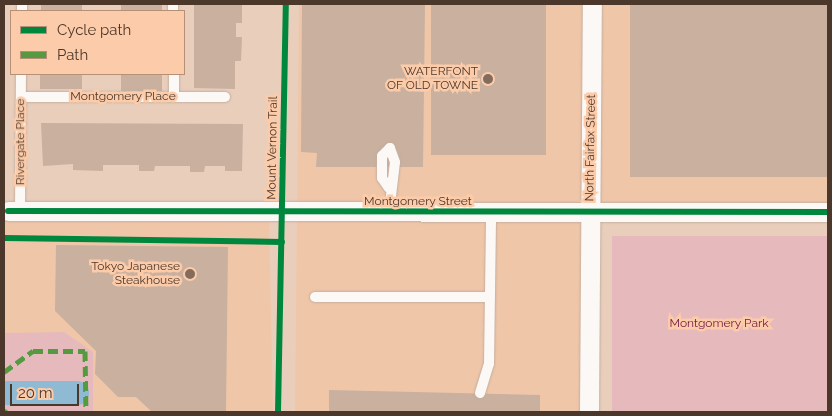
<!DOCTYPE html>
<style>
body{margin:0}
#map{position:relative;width:832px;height:416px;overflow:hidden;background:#e9cebc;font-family:Raleway,sans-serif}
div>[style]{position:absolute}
.built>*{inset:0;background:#f0c6a8}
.green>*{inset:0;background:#e6babd;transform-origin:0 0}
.canal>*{height:24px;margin:-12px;padding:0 12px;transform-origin:12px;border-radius:12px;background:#8ebad3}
.building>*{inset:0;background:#c9b09f;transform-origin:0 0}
.roads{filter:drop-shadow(0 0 1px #c3ae9f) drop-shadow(0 0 1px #c3ae9f)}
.service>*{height:10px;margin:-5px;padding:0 5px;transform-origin:5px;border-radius:5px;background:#fcf8f5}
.minor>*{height:19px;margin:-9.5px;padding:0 9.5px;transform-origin:9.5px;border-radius:9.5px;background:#fcf8f5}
.quiet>*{height:5px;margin-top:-2.5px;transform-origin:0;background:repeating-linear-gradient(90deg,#559940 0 10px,transparent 0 15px)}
.cycleway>*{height:6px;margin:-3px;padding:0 3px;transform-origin:3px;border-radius:3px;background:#00873e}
.dots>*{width:14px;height:14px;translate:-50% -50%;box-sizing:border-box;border:2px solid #fccba9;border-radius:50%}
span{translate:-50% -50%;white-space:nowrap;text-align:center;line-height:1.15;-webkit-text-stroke:5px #fccba9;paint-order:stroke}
.poi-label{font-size:12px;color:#4c382a}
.right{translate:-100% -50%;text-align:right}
.street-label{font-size:12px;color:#4c382a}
.park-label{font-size:12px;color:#711943}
.frame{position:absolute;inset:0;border:5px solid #4c382a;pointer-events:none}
.legend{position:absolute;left:10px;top:10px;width:175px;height:65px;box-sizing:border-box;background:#fccba9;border:1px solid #b69076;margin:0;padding:6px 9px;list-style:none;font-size:15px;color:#4c382a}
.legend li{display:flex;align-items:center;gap:10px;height:25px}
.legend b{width:25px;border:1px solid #b69076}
.scale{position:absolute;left:10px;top:384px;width:69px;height:22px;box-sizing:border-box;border:2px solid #4c382a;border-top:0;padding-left:6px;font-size:15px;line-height:18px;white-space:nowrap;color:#4c382a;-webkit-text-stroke:4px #fccba9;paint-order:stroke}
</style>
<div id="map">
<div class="built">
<div style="clip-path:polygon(299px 4px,828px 4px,828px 214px,591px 218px,589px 412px,295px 412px)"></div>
<div style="clip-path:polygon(4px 210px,269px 213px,273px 412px,93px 412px,93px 352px,4px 333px)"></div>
</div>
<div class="green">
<div style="left:612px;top:236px;width:216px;height:176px"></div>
<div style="clip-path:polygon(64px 332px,93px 352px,93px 412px,4px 412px,4px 333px)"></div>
</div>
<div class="canal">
<div style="left:4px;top:393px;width:73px"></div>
</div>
<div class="building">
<div style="left:41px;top:4px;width:41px;height:7px"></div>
<div style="left:121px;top:4px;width:41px;height:7px"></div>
<div style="clip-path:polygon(194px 4px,242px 4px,242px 23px,236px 23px,236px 37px,242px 37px,241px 61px,235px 61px,235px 89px,194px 88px)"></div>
<div style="clip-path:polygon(302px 4px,425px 4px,423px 167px,316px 167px,317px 153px,301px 152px)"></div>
<div style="left:431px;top:4px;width:115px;height:151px"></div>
<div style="left:630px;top:4px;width:198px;height:173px"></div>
<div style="left:40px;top:74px;width:42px;height:15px"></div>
<div style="left:121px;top:74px;width:41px;height:17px"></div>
<div style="clip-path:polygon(41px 123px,243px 124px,242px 171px,225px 171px,225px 166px,205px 166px,204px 172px,190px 172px,190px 166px,155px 166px,154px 171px,139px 171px,139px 165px,103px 165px,103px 171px,73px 170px,73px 164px,43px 166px)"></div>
<div style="clip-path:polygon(56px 245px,228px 247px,226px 412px,152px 412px,136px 397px,118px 397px,95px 374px,96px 351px,55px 311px)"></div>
<div style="clip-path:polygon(329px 390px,540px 395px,540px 412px,329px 412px)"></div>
</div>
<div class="roads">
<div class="service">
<div style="left:173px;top:4px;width:7px;rotate:90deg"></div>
<div style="left:22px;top:11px;width:7px;rotate:-90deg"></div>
<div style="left:174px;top:74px;width:23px;rotate:90deg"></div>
<div style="left:21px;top:97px;width:204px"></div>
<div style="left:20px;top:211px;width:137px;rotate:-89.6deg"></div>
<div style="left:389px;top:213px;width:51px;rotate:-83.3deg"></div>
<div style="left:395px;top:162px;width:15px;rotate:-110deg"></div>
<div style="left:390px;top:148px;width:11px;rotate:135deg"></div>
<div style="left:382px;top:156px;width:22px;rotate:90deg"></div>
<div style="left:382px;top:178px;width:12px;rotate:55deg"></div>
<div style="left:315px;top:297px;width:175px"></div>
<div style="left:480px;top:393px;width:30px;rotate:-73deg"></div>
<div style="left:489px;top:364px;width:150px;rotate:-89.2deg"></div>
</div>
<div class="minor">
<div style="left:8px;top:211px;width:820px;rotate:0.07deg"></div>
<div style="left:589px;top:412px;width:408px;rotate:-89.6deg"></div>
</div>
</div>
<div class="quiet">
<div style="left:4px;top:372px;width:36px;rotate:-36deg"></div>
<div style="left:33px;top:351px;width:52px"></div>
<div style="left:85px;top:351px;width:61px;rotate:89.1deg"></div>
<div style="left:4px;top:411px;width:3px;rotate:18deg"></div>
</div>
<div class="cycleway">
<div style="left:8px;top:211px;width:820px;rotate:0.07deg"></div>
<div style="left:4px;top:238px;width:278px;rotate:0.8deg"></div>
<div style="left:278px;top:412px;width:408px;rotate:-88.9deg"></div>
</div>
<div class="dots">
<div style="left:488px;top:79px;background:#836c5d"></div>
<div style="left:190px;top:274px;background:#836c5d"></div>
</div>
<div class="poi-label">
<span class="right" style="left:478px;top:79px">WATERFONT<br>OF OLD TOWNE</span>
<span class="right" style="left:180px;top:274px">Tokyo Japanese<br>Steakhouse</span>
</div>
<div class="street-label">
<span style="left:123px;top:97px">Montgomery Place</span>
<span style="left:21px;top:142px;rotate:-90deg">Rivergate Place</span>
<span style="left:273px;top:148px;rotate:-89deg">Mount Vernon Trail</span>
<span style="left:591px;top:148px;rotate:-89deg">North Fairfax Street</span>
<span style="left:418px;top:202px">Montgomery Street</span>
</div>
<div class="park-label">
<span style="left:719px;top:324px">Montgomery Park</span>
</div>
<div class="frame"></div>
<ul class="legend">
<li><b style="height:6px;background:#00873e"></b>Cycle path</li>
<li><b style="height:6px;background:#559940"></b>Path</li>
</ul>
<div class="scale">20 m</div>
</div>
